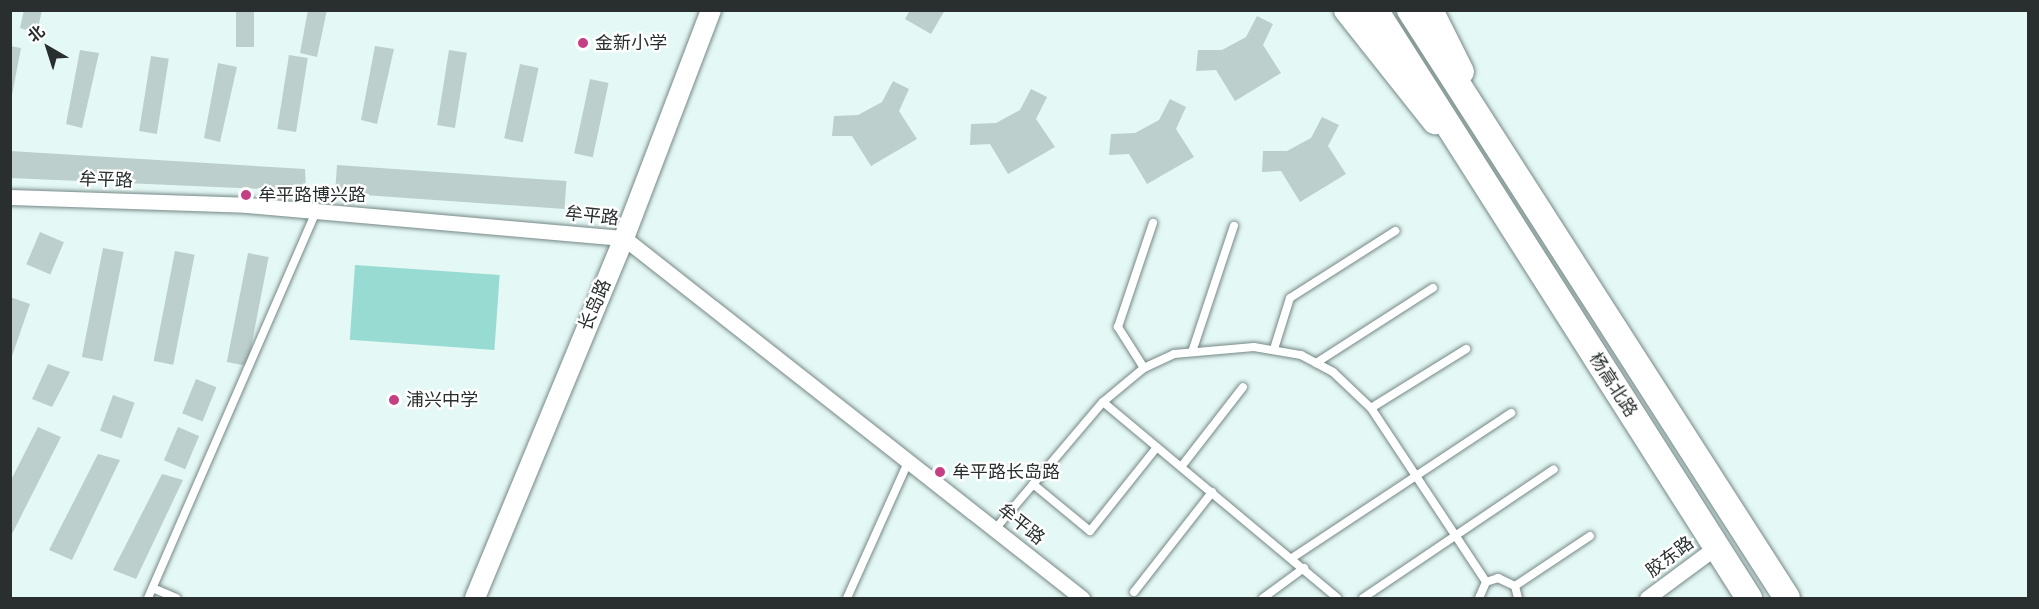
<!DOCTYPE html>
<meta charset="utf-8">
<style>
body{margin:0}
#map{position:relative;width:2039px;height:609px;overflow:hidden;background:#e4f8f5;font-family:"Roboto Condensed","Noto Sans SC",sans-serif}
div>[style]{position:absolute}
.green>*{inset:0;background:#98dbd2;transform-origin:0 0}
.building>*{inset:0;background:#bccfcc;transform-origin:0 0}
.roads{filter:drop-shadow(0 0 2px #768886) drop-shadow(0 0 2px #768886)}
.service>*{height:8px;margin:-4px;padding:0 4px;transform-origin:4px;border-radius:4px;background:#fff}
.minor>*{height:15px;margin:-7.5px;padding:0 7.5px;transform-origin:7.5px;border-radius:7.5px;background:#fff}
.tertiary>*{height:20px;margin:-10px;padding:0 10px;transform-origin:10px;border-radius:10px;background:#fff}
.primary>*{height:26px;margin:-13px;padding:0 13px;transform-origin:13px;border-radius:13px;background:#fff}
.trunk>*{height:26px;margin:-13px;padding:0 13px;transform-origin:13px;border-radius:13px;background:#fff}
.dots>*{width:16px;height:16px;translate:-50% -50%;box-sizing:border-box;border:3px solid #fff;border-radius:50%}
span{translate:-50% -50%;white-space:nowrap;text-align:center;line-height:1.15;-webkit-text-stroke:4.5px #fff;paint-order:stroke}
.poi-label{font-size:18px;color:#282f2e}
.left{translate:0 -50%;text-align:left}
.street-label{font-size:18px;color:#282f2e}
.frame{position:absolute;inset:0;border:12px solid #282f2e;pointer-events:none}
.north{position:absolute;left:18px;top:18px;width:60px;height:60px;-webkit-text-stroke:4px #fff;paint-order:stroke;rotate:321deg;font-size:16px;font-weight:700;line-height:24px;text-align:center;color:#282f2e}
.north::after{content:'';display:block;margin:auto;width:21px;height:27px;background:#282f2e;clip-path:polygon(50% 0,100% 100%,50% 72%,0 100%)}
</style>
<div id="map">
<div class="green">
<div style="left:355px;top:265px;width:145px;height:75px;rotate:4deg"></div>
</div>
<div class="building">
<div style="clip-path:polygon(24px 10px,42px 10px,37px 33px,20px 28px)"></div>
<div style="left:236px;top:10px;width:18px;height:37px"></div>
<div style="clip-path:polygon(308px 10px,327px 10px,317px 57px,300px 53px)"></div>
<div style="clip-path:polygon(910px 10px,945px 10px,931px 34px,905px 19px)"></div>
<div style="clip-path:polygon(1257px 16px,1273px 24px,1263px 45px,1281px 73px,1235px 101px,1216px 70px,1196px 71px,1198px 50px,1222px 50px,1246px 37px)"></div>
<div style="clip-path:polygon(10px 46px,21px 48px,12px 95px,10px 95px)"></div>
<div style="clip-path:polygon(375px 46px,394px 49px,377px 124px,361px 120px)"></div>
<div style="clip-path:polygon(80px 50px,99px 53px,82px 128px,66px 124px)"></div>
<div style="left:449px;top:50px;width:18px;height:76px;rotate:9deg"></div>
<div style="left:289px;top:55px;width:19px;height:75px;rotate:9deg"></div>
<div style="left:151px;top:56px;width:18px;height:76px;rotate:9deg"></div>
<div style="clip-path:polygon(218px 63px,237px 67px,220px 142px,204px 138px)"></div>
<div style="left:520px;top:64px;width:19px;height:76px;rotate:12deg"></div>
<div style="left:590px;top:79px;width:19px;height:76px;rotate:12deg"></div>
<div style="clip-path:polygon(893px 81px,909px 89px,899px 111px,917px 139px,871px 166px,852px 136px,832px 136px,834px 116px,858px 115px,882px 102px)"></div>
<div style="clip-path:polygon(1031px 89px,1047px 97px,1036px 119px,1055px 147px,1008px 174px,990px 144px,970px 145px,971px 124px,996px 123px,1020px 110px)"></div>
<div style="clip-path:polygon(1170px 99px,1186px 107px,1176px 129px,1194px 157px,1147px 184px,1129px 154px,1109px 155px,1111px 134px,1135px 133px,1159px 120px)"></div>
<div style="clip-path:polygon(1322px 117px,1339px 125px,1328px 146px,1346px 174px,1300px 202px,1281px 171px,1262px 172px,1263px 151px,1287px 151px,1311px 138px)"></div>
<div style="clip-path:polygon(10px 151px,305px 169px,306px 191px,10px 178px)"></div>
<div style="left:337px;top:165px;width:230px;height:28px;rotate:4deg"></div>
<div style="left:40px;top:232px;width:26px;height:35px;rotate:23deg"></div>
<div style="left:103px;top:248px;width:21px;height:111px;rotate:11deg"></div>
<div style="left:175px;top:251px;width:20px;height:112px;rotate:11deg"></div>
<div style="left:248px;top:253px;width:21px;height:111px;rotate:11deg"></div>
<div style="clip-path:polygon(10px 297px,30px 304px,11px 359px,10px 359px)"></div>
<div style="clip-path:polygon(48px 364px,70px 372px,52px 407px,32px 399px)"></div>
<div style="left:196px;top:379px;width:22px;height:37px;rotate:22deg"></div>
<div style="left:113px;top:395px;width:23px;height:38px;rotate:20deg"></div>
<div style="clip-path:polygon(38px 427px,61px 437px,10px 538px,10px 482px)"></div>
<div style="left:178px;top:427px;width:23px;height:36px;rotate:23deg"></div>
<div style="clip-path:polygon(98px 454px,120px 460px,72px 560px,49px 550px)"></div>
<div style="clip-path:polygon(162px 474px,183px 480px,136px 579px,113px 570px)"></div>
</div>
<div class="roads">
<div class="service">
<div style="left:1274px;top:349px;width:53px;rotate:-72.6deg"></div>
<div style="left:1290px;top:298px;width:125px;rotate:-32.5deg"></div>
<div style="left:1192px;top:352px;width:133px;rotate:-71.6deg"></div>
<div style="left:1316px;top:363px;width:139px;rotate:-32.7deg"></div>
<div style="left:1144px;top:368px;width:49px;rotate:-122.4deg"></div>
<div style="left:1118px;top:327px;width:110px;rotate:-71.4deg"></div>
<div style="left:1103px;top:402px;width:53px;rotate:-39.7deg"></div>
<div style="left:1144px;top:368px;width:33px;rotate:-25deg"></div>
<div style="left:1174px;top:354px;width:80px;rotate:-5deg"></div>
<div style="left:1254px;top:347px;width:48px;rotate:9.7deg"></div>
<div style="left:1301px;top:355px;width:36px;rotate:28deg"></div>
<div style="left:1333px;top:372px;width:52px;rotate:43.5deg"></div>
<div style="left:1371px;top:408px;width:209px;rotate:56.5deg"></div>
<div style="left:1371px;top:408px;width:112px;rotate:-31.8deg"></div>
<div style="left:1181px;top:467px;width:101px;rotate:-52.2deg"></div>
<div style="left:1033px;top:484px;width:74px;rotate:39.5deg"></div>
<div style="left:1090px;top:531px;width:107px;rotate:-51.4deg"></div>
<div style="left:996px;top:528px;width:165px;rotate:-49.7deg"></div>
<div style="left:1103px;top:402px;width:305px;rotate:39.9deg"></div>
<div style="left:1292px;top:558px;width:263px;rotate:-33.5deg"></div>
<div style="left:1515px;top:586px;width:90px;rotate:-33.7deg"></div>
<div style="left:155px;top:589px;width:23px;rotate:23deg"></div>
<div style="left:1134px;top:592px;width:127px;rotate:-52deg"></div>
<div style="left:148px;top:598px;width:422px;rotate:-66.5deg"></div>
<div style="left:847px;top:598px;width:151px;rotate:-65.8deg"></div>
<div style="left:1263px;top:598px;width:51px;rotate:-36.2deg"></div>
<div style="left:1363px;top:598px;width:230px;rotate:-34deg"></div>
<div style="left:1479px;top:598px;width:17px;rotate:-66deg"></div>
<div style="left:1486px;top:582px;width:13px;rotate:-18deg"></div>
<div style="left:1498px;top:578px;width:19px;rotate:25deg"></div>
<div style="left:1515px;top:586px;width:12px;rotate:76deg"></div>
</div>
<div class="minor">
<div style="left:10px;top:197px;width:236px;rotate:1.9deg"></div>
<div style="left:246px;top:205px;width:379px;rotate:5deg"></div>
<div style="left:624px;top:238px;width:583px;rotate:38.17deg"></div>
<div style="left:1647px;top:598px;width:86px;rotate:-36.5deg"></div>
</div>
<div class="tertiary">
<div style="left:475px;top:598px;width:390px;rotate:-67.5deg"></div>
<div style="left:624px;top:238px;width:244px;rotate:-69.1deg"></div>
</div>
<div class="primary">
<div style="left:1347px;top:10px;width:142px;rotate:51.6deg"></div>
<div style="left:1430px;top:10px;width:69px;rotate:63.4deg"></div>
</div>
<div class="trunk">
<div style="left:1375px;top:10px;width:697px;rotate:57.54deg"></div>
<div style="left:1410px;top:10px;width:698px;rotate:57.33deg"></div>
</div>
</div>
<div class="dots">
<div style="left:583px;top:43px;background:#c43f84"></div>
<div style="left:246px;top:195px;background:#c43f84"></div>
<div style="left:394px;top:400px;background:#c43f84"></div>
<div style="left:940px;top:472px;background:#c43f84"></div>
</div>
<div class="poi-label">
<span class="left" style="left:595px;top:43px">金新小学</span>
<span class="left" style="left:258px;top:195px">牟平路博兴路</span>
<span class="left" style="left:406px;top:400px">浦兴中学</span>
<span class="left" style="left:952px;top:472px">牟平路长岛路</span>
</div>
<div class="street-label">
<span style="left:106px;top:180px;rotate:2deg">牟平路</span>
<span style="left:592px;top:216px;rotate:6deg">牟平路</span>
<span style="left:595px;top:305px;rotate:-67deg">长岛路</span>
<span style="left:1613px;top:385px;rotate:57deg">杨高北路</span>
<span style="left:1021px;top:524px;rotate:39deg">牟平路</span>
<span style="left:1670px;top:557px;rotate:-37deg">胶东路</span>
</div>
<div class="frame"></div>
<div class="north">北</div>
</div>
